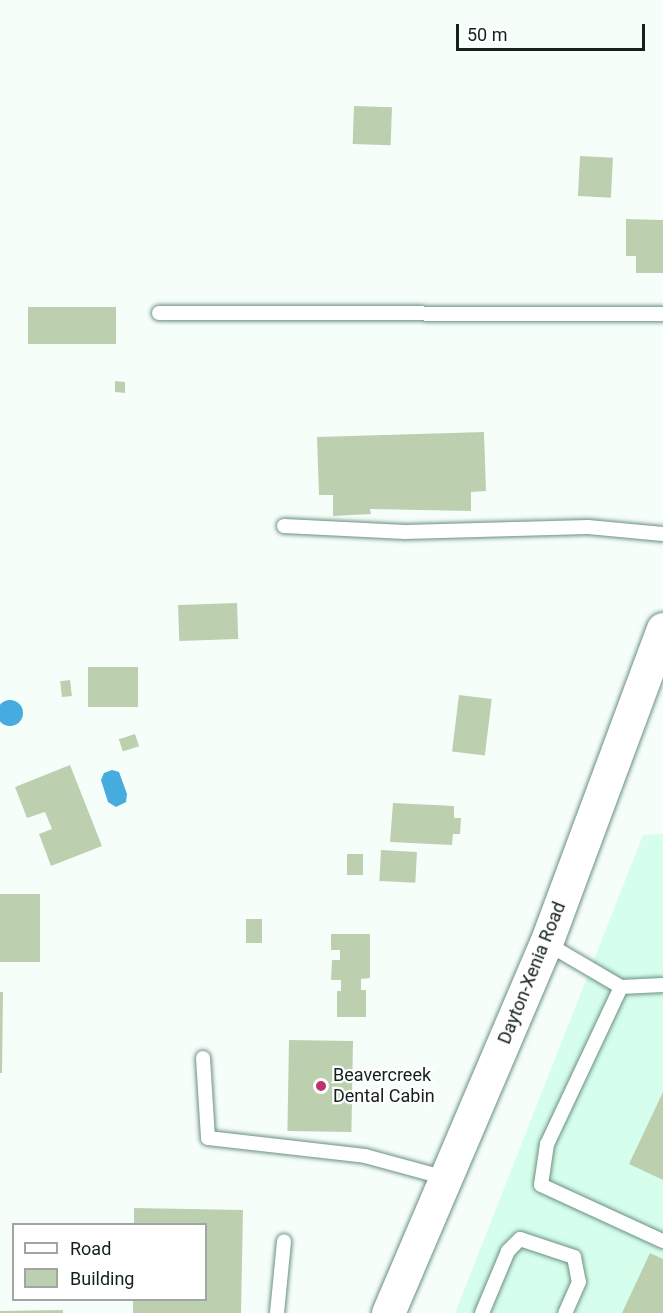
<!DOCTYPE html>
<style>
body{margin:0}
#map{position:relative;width:663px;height:1313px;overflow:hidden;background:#f6fefa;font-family:Roboto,sans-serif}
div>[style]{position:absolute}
.built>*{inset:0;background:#d6feed}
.water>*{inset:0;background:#46abde}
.round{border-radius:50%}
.building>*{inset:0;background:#bcd0b0;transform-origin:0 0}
.roads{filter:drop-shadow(0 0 2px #6a9080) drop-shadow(0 0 2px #6a9080)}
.lane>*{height:14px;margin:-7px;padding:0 7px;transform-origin:7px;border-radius:7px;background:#fff}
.secondary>*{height:33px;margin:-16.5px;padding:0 16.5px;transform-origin:16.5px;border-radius:16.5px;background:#fff}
.dots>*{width:16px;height:16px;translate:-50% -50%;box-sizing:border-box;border:3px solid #fff;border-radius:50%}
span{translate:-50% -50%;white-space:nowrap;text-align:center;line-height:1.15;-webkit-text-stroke:4.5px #fff;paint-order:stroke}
.street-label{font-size:18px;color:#12211b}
.poi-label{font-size:18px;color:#12211b}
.left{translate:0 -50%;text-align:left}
.legend{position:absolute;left:12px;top:1223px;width:195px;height:78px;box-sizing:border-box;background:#fff;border:2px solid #a0a6a4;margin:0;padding:8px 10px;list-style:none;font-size:18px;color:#12211b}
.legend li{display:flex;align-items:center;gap:12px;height:30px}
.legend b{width:30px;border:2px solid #a0a6a4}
.scale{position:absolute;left:456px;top:24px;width:189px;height:27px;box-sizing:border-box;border:3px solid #12211b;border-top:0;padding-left:8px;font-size:18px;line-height:21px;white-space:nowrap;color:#12211b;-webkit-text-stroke:4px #fff;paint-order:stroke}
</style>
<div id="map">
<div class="built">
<div style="clip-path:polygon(663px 834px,663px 1313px,455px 1313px,643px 835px)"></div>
</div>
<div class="water">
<div class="round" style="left:-3px;top:700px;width:26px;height:26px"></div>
<div style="clip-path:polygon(112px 770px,119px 772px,127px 794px,126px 802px,116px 807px,108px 802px,101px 780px,104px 773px)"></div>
</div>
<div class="building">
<div style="left:354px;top:106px;width:38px;height:38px;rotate:2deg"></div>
<div style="left:580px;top:156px;width:33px;height:40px;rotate:3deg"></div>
<div style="clip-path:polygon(626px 219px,663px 220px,663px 273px,636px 273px,636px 256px,626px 256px)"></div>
<div style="left:28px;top:307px;width:88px;height:37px"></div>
<div style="clip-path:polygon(115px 381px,125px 382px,125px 393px,115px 392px)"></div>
<div style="clip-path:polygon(484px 432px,486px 491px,471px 492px,471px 511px,370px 509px,371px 514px,333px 516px,333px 495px,319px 495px,317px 437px)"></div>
<div style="left:237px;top:603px;width:36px;height:59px;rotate:88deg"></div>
<div style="left:88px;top:667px;width:50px;height:40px"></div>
<div style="left:70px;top:680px;width:16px;height:10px;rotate:83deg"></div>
<div style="left:459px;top:695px;width:33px;height:57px;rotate:7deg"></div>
<div style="left:135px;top:734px;width:13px;height:17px;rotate:72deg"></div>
<div style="clip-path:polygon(70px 765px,102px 846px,51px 866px,39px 834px,52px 829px,45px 812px,27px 818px,15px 787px)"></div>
<div style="clip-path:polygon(393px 803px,454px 806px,454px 818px,461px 818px,460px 834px,453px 834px,452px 845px,390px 842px)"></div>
<div style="left:381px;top:850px;width:36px;height:31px;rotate:3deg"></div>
<div style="left:347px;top:854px;width:16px;height:21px"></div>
<div style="left:0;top:894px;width:40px;height:68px"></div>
<div style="left:246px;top:919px;width:16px;height:24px"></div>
<div style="clip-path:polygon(331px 934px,370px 934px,370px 978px,361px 979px,361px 990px,366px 990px,366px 1017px,337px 1017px,337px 991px,341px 991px,341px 980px,331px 980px,332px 960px,340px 960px,340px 950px,331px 950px)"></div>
<div style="clip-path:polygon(0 992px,3px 992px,2px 1073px,0 1073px)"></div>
<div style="left:289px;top:1040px;width:64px;height:91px;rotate:1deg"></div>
<div style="clip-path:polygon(663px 1092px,663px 1180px,629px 1164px)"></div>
<div style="clip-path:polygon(134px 1208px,243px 1210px,241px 1313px,133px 1313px,133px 1300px,206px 1300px,206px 1224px,134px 1224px)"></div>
<div style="clip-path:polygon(650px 1253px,663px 1259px,663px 1313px,622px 1313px)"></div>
<div style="clip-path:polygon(63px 1310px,63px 1313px,0 1313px,0 1311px)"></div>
</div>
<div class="roads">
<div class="lane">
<div style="left:159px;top:313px;width:504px;rotate:0.11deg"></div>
<div style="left:284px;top:526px;width:121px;rotate:2.8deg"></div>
<div style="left:405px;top:532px;width:183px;rotate:-1.6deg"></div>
<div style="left:588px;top:527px;width:75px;rotate:5.3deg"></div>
<div style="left:546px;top:943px;width:87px;rotate:30.4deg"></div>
<div style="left:621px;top:987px;width:42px;rotate:-2.7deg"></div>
<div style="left:621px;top:987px;width:174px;rotate:115.2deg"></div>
<div style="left:547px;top:1144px;width:41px;rotate:98.3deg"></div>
<div style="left:541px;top:1185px;width:134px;rotate:24.7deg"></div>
<div style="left:203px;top:1058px;width:80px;rotate:86.4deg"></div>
<div style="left:208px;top:1138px;width:158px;rotate:6.5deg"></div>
<div style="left:365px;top:1156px;width:84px;rotate:15.2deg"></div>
<div style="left:277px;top:1313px;width:72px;rotate:-84.4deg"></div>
<div style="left:482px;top:1313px;width:67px;rotate:-67.2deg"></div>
<div style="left:508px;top:1251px;width:17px;rotate:-45deg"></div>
<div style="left:520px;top:1239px;width:57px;rotate:18.4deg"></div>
<div style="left:574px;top:1257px;width:25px;rotate:79deg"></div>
<div style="left:579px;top:1282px;width:34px;rotate:114deg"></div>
</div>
<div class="secondary">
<div style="left:388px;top:1313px;width:402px;rotate:-66.9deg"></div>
<div style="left:546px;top:943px;width:335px;rotate:-69.6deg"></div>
</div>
</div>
<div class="dots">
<div style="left:321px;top:1086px;background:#be336c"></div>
</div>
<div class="street-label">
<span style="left:532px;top:973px;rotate:-68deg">Dayton-Xenia Road</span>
</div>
<div class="poi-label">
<span class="left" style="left:333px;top:1086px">Beavercreek<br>Dental Cabin</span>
</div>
<ul class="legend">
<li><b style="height:8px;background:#fff"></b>Road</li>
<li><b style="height:16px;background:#bcd0b0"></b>Building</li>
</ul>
<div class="scale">50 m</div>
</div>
